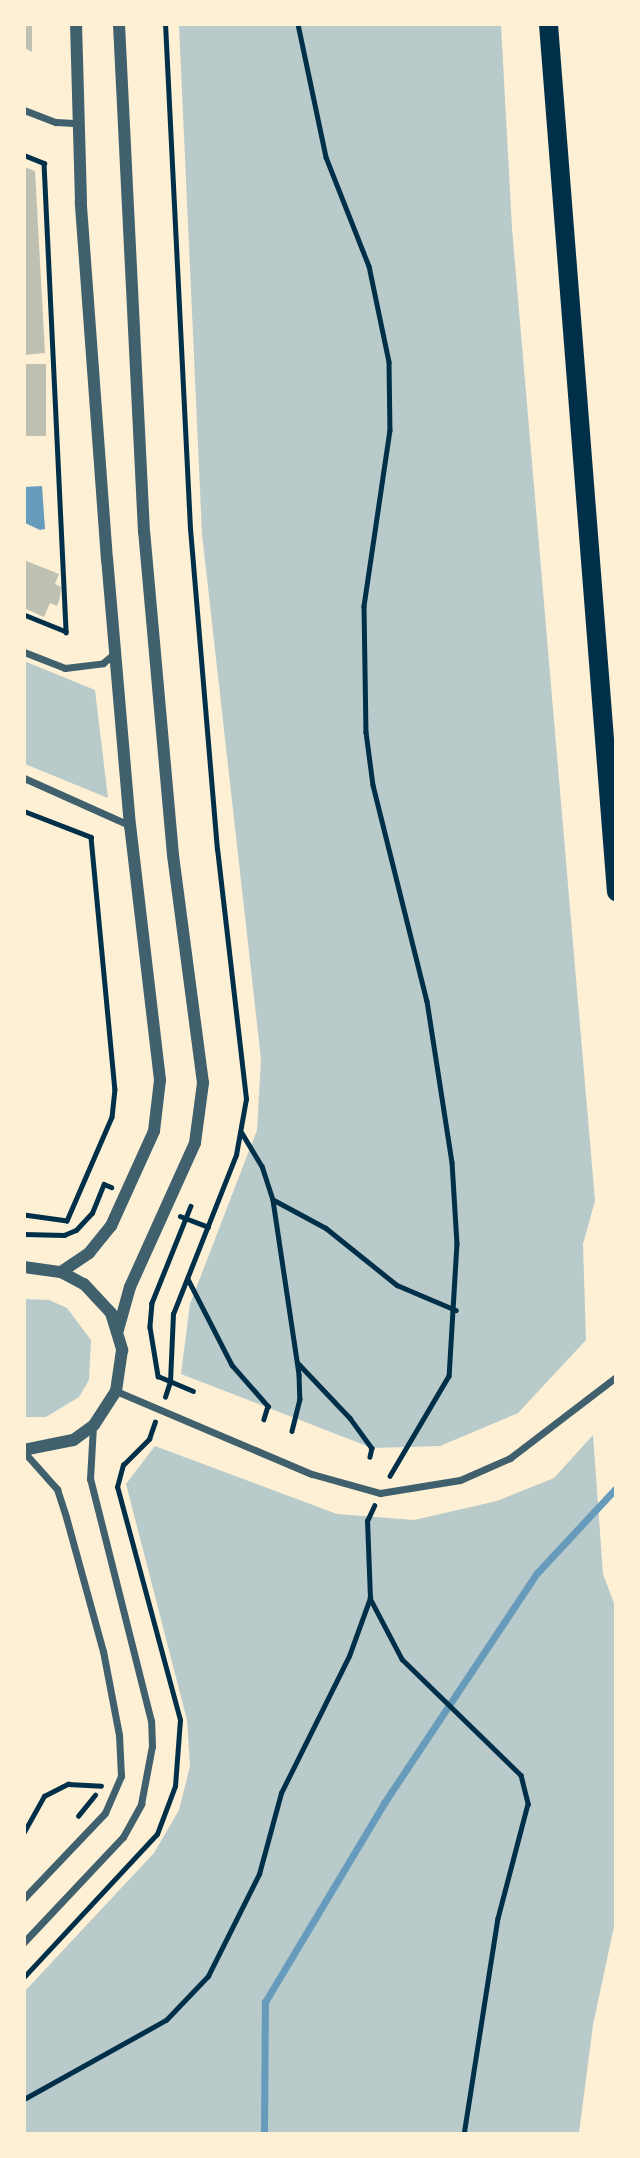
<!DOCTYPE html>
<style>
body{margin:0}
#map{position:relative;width:640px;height:2158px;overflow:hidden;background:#fdf0d5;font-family:"Archivo Narrow",sans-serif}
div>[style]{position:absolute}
.green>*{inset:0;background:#b9caca}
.water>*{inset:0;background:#669bbc}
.stream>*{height:7px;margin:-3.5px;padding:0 3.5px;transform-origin:3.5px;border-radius:3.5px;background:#669bbc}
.building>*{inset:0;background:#bec0b2;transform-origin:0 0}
.path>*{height:4.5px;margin:-2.25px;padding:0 2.25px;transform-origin:2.25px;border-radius:2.25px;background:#003049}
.minor>*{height:7px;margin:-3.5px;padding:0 3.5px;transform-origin:3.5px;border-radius:3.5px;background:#3f606c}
.tertiary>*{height:12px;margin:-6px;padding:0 6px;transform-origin:6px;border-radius:6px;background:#3f606c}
.motorway>*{height:19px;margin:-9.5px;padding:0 9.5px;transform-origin:9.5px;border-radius:9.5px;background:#003049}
span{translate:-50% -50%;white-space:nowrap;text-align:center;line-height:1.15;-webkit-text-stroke:5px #fdf0d5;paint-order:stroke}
.frame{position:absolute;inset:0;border:26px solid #fdf0d5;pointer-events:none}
</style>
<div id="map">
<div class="green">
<div style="clip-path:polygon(179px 25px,501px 25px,512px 228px,595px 1201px,583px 1244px,586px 1340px,518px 1413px,440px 1446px,372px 1448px,181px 1374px,190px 1304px,257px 1130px,261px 1059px,202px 534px)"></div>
<div style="clip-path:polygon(24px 661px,95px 690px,108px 798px,25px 764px)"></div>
<div style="clip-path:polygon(24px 1299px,49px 1300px,67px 1308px,91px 1340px,89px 1380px,79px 1397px,46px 1417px,25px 1417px)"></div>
<div style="clip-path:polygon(593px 1435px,603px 1574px,615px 1606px,616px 1917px,593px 2025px,579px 2133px,25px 2133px,24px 1992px,154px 1853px,179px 1810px,190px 1766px,187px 1720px,126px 1484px,155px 1446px,337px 1514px,414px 1520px,497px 1501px,554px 1478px)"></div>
</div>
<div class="water">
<div style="clip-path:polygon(42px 486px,45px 529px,40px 530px,25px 523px,24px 487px)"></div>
</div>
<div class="stream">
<div style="left:264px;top:2134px;width:132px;rotate:-89.6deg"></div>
<div style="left:265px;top:2002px;width:232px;rotate:-59.1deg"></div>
<div style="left:384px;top:1803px;width:276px;rotate:-56.4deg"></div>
<div style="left:537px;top:1573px;width:116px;rotate:-47.1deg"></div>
</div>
<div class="building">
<div style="clip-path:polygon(24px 24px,32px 24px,32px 52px,24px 48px)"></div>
<div style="clip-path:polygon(24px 167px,35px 171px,45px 353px,24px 355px)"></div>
<div style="left:24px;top:364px;width:22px;height:72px"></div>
<div style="clip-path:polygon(24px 560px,59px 574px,55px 584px,61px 587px,60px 598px,57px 606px,50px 603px,44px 617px,24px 608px)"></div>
</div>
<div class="path">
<div style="left:298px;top:24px;width:136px;rotate:78.1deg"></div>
<div style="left:326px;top:157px;width:117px;rotate:68.5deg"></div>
<div style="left:369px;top:266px;width:98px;rotate:78.2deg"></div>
<div style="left:389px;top:362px;width:68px;rotate:89.2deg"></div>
<div style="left:390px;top:430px;width:178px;rotate:98.4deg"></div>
<div style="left:364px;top:606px;width:126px;rotate:89.1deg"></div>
<div style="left:366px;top:732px;width:53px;rotate:82.5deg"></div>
<div style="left:373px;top:785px;width:223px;rotate:76deg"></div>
<div style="left:427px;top:1001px;width:163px;rotate:81.2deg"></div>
<div style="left:452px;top:1162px;width:81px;rotate:86.5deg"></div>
<div style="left:457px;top:1243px;width:133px;rotate:93.4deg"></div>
<div style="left:449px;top:1376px;width:116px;rotate:120.5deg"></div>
<div style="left:24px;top:155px;width:22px;rotate:22deg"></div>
<div style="left:44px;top:163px;width:470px;rotate:87.3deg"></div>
<div style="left:66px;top:632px;width:45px;rotate:-158deg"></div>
<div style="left:24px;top:811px;width:72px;rotate:21.2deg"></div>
<div style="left:91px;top:837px;width:253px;rotate:84.6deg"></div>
<div style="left:115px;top:1089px;width:28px;rotate:96deg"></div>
<div style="left:112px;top:1117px;width:113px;rotate:113.4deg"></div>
<div style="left:67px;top:1221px;width:43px;rotate:-172.1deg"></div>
<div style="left:242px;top:1133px;width:39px;rotate:59deg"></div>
<div style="left:262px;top:1166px;width:36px;rotate:72deg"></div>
<div style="left:273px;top:1200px;width:177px;rotate:81.5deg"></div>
<div style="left:299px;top:1375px;width:24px;rotate:88deg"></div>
<div style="left:300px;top:1399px;width:33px;rotate:104deg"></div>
<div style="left:274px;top:1200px;width:59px;rotate:28.3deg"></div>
<div style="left:326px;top:1228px;width:91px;rotate:38.8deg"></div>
<div style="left:397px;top:1285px;width:64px;rotate:23deg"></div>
<div style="left:191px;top:1206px;width:105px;rotate:111.9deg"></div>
<div style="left:152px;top:1303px;width:24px;rotate:95deg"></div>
<div style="left:150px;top:1327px;width:50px;rotate:80.7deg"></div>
<div style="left:158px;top:1376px;width:38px;rotate:23deg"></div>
<div style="left:180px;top:1216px;width:30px;rotate:21deg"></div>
<div style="left:24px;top:1234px;width:40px;rotate:1.4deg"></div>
<div style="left:64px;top:1235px;width:13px;rotate:-23deg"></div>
<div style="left:76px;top:1230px;width:23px;rotate:-47deg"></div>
<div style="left:92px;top:1213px;width:31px;rotate:-68deg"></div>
<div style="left:104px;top:1184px;width:8px;rotate:23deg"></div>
<div style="left:188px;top:1279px;width:97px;rotate:62.9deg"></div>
<div style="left:232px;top:1365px;width:55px;rotate:48.7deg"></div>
<div style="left:268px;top:1406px;width:14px;rotate:107deg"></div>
<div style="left:298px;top:1363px;width:76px;rotate:46.6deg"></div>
<div style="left:350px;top:1418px;width:37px;rotate:54deg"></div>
<div style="left:372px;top:1448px;width:9px;rotate:103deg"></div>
<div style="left:165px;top:1397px;width:16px;rotate:-72deg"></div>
<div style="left:170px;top:1382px;width:68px;rotate:-87.5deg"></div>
<div style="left:173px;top:1314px;width:171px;rotate:-68.4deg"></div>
<div style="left:236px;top:1155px;width:57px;rotate:-79.9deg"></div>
<div style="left:246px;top:1099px;width:251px;rotate:-96.6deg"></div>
<div style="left:217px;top:850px;width:322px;rotate:-94.8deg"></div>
<div style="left:190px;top:529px;width:506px;rotate:-92.83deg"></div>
<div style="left:370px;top:1598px;width:69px;rotate:62.3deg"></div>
<div style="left:402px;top:1659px;width:166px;rotate:44.3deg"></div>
<div style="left:521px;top:1775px;width:30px;rotate:76deg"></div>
<div style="left:528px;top:1804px;width:118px;rotate:104.7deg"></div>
<div style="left:498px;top:1918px;width:219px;rotate:98.9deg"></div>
<div style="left:78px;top:1816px;width:27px;rotate:-51deg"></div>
<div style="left:24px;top:1832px;width:41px;rotate:-60.9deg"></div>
<div style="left:44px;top:1796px;width:27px;rotate:-27deg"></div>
<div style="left:68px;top:1784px;width:33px;rotate:3deg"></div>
<div style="left:24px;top:1977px;width:195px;rotate:-47.1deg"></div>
<div style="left:157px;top:1834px;width:51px;rotate:-69.4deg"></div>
<div style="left:175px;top:1786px;width:66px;rotate:-85.7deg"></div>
<div style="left:180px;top:1720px;width:241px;rotate:-105.1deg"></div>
<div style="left:117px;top:1487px;width:23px;rotate:-75deg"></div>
<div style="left:123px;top:1465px;width:37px;rotate:-45deg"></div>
<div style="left:149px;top:1439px;width:18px;rotate:-71deg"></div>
<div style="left:24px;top:2099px;width:162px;rotate:-29.1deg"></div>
<div style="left:166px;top:2020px;width:61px;rotate:-46.3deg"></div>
<div style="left:208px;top:1976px;width:114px;rotate:-63.4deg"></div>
<div style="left:259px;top:1874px;width:84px;rotate:-74.8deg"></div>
<div style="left:281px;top:1793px;width:153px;rotate:-63.6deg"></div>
<div style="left:349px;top:1656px;width:62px;rotate:-70.1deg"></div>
<div style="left:370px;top:1598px;width:77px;rotate:-92.2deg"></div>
<div style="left:367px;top:1521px;width:17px;rotate:-65deg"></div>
</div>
<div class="minor">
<div style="left:24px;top:110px;width:34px;rotate:21deg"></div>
<div style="left:56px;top:122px;width:22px;rotate:3deg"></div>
<div style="left:24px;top:652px;width:44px;rotate:21.3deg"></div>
<div style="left:65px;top:668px;width:38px;rotate:-7deg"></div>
<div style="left:103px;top:663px;width:16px;rotate:-40deg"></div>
<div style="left:24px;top:778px;width:115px;rotate:24.1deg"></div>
<div style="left:116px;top:1391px;width:213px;rotate:23deg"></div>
<div style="left:312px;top:1474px;width:71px;rotate:15.6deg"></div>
<div style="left:380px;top:1493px;width:81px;rotate:-9.2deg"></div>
<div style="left:460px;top:1480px;width:55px;rotate:-23.7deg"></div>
<div style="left:510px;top:1458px;width:133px;rotate:-37.4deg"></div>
<div style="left:24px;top:1452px;width:50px;rotate:48.3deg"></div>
<div style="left:57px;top:1489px;width:29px;rotate:72deg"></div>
<div style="left:66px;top:1517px;width:139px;rotate:74.6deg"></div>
<div style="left:103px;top:1651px;width:86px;rotate:79.2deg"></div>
<div style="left:119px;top:1735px;width:41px;rotate:87.2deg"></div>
<div style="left:121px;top:1776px;width:40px;rotate:113.4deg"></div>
<div style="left:105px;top:1813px;width:117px;rotate:133.6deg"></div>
<div style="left:24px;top:1942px;width:144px;rotate:-46.7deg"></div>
<div style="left:123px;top:1837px;width:38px;rotate:-61deg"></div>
<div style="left:141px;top:1804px;width:59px;rotate:-79.3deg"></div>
<div style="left:152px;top:1746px;width:25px;rotate:-92deg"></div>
<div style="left:151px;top:1721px;width:250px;rotate:-104.1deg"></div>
<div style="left:90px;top:1479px;width:54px;rotate:-86.8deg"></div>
</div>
<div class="tertiary">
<div style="left:24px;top:1267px;width:37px;rotate:8deg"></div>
<div style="left:61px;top:1272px;width:26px;rotate:28deg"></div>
<div style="left:84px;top:1284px;width:40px;rotate:47deg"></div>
<div style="left:111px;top:1313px;width:39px;rotate:73deg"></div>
<div style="left:122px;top:1350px;width:41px;rotate:98.3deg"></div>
<div style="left:116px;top:1391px;width:40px;rotate:122.9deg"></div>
<div style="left:94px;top:1425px;width:26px;rotate:144deg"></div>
<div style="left:73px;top:1440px;width:50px;rotate:168.5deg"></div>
<div style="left:61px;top:1272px;width:34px;rotate:-34deg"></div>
<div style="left:89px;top:1253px;width:35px;rotate:-51deg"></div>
<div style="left:111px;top:1226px;width:104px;rotate:-65.6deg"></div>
<div style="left:154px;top:1131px;width:51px;rotate:-83.3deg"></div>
<div style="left:160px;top:1080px;width:256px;rotate:-96.7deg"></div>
<div style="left:130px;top:826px;width:267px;rotate:-94.9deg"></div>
<div style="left:107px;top:560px;width:359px;rotate:-94.2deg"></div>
<div style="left:81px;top:202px;width:178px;rotate:-91.6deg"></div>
<div style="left:118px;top:1330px;width:45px;rotate:-74.4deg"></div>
<div style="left:130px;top:1287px;width:158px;rotate:-65.7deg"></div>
<div style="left:195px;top:1143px;width:61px;rotate:-82.4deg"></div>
<div style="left:203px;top:1083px;width:230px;rotate:-97.5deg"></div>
<div style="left:173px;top:855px;width:324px;rotate:-95.1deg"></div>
<div style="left:144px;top:532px;width:509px;rotate:-92.82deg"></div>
</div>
<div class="motorway">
<div style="left:548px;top:24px;width:870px;rotate:85.52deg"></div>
</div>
<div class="frame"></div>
</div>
